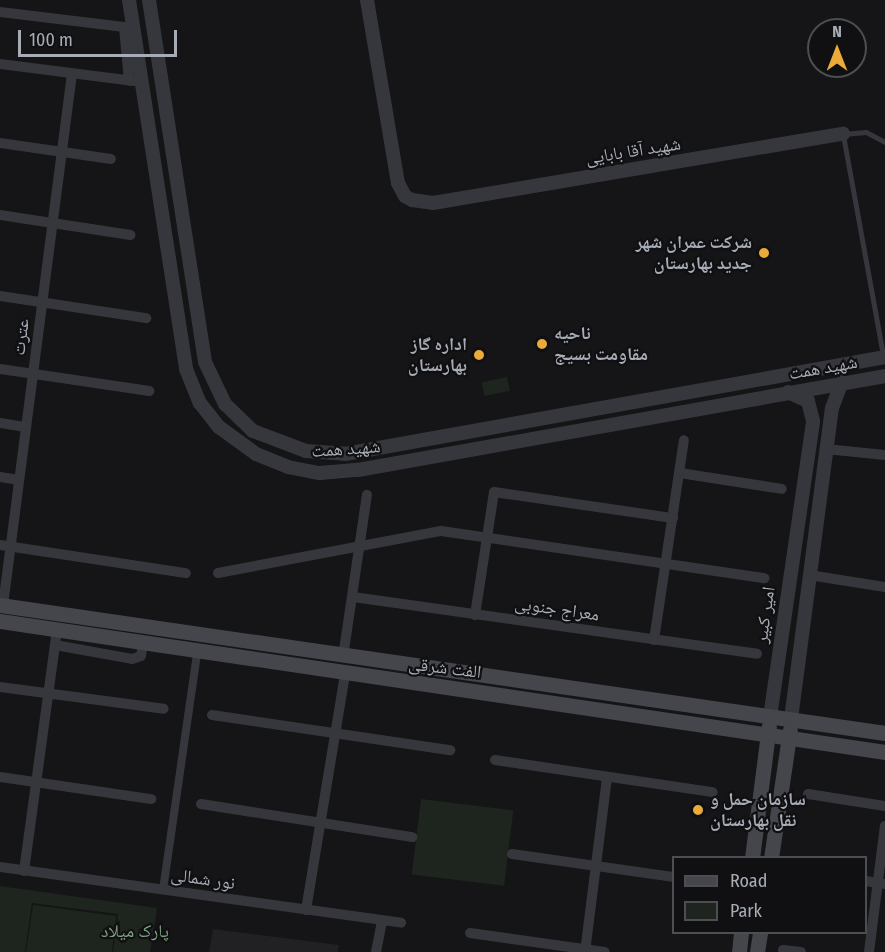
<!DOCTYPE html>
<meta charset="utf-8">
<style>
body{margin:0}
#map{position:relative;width:885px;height:952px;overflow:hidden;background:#151517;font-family:"Fira Sans Condensed","Noto Naskh Arabic",sans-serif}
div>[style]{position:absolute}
.built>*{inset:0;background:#212124}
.green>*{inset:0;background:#1d251e;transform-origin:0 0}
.service>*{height:5px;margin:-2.5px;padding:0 2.5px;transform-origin:2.5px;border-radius:2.5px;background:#36373c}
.pedestrian>*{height:8px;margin:-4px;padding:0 4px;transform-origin:4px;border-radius:4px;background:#36373c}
.minor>*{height:10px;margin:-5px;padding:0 5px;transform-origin:5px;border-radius:5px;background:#36373c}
.tertiary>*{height:14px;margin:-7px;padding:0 7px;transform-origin:7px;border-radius:7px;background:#36373c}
.secondary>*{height:15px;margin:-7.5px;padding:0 7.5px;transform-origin:7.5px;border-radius:7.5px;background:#44464c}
.dots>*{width:16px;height:16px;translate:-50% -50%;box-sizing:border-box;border:3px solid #101012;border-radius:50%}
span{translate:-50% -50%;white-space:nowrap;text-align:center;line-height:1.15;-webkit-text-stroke:4.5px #101012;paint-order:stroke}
.street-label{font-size:18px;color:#a7acb7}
.poi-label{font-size:18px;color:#a7acb7;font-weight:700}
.right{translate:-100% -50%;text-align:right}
.left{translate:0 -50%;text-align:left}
.park-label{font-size:18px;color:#7fa180}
.legend{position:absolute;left:672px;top:856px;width:195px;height:78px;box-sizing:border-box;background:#101012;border:2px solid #4c4e54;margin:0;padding:8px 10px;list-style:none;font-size:18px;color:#a7acb7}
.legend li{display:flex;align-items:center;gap:12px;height:30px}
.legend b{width:30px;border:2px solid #4c4e54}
.north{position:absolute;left:807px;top:18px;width:60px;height:60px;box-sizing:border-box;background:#101012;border:2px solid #4c4e54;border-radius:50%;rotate:0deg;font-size:16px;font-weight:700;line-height:24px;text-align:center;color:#a7acb7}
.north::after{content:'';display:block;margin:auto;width:21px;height:27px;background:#ebab39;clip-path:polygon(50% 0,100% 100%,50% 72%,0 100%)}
.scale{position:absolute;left:18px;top:30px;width:159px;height:27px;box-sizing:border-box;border:3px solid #a7acb7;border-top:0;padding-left:8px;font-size:18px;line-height:21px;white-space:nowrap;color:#a7acb7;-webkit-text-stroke:4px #101012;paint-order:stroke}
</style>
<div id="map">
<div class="built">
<div style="clip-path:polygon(213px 929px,339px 945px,338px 952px,209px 952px)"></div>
</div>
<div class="green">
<div style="left:507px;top:377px;width:14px;height:26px;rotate:78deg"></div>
<div style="left:421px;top:799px;width:93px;height:76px;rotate:7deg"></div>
<div style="clip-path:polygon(0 886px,157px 908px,150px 952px,113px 952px,118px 914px,32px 903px,25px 952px,0 952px)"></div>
<div style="clip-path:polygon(33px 905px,116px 916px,112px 952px,26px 952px)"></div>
</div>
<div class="service">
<div style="left:883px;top:355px;width:225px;rotate:-100.3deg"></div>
<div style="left:843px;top:134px;width:23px;rotate:-5deg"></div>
<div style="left:866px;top:132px;width:21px;rotate:28deg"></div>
</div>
<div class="pedestrian">
<div style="left:163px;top:890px;width:239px;rotate:-81.8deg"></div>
</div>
<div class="minor">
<div style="left:0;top:12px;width:125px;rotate:6.9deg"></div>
<div style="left:124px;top:27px;width:54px;rotate:84.7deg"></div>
<div style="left:0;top:64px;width:135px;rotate:7.2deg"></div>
<div style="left:0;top:143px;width:112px;rotate:8.2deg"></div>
<div style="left:0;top:215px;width:132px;rotate:8.7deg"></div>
<div style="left:0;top:296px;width:148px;rotate:8.6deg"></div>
<div style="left:0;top:369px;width:151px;rotate:8.4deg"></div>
<div style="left:0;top:423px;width:26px;rotate:9deg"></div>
<div style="left:826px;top:449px;width:59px;rotate:5.8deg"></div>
<div style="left:680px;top:473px;width:103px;rotate:8.9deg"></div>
<div style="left:0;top:477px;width:19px;rotate:9deg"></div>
<div style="left:0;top:545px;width:188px;rotate:8.6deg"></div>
<div style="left:218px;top:573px;width:227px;rotate:-10.7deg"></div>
<div style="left:441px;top:531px;width:327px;rotate:8.3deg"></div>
<div style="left:809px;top:575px;width:77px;rotate:9deg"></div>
<div style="left:353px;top:597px;width:408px;rotate:8deg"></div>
<div style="left:3px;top:605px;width:535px;rotate:-82.6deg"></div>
<div style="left:475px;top:615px;width:124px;rotate:-81.2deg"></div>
<div style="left:494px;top:492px;width:181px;rotate:8.3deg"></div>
<div style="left:654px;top:640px;width:202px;rotate:-81.5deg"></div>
<div style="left:55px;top:645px;width:78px;rotate:10.3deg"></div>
<div style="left:132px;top:659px;width:9px;rotate:-18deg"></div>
<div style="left:141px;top:656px;width:12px;rotate:-81deg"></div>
<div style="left:343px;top:657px;width:164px;rotate:-81.6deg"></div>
<div style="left:0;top:687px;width:165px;rotate:7.6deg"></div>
<div style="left:212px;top:715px;width:241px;rotate:8.4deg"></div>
<div style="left:495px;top:760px;width:220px;rotate:8.4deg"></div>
<div style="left:0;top:777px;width:153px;rotate:8.3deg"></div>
<div style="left:808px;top:794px;width:78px;rotate:8.9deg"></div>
<div style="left:201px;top:804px;width:214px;rotate:8.9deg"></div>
<div style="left:512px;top:854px;width:164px;rotate:8.1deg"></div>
<div style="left:0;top:867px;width:405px;rotate:7.9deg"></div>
<div style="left:24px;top:871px;width:244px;rotate:-82.2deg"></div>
<div style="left:866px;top:881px;width:19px;rotate:9deg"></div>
<div style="left:306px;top:910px;width:238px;rotate:-80.6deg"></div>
<div style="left:470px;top:933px;width:136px;rotate:8deg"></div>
<div style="left:783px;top:950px;width:18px;rotate:6deg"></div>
<div style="left:376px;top:952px;width:32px;rotate:-79deg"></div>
<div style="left:585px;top:952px;width:176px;rotate:-82.8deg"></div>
<div style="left:869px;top:952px;width:127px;rotate:-82.8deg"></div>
</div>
<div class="tertiary">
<div style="left:129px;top:0;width:373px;rotate:81.2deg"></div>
<div style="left:186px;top:369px;width:37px;rotate:68deg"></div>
<div style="left:200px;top:403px;width:31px;rotate:52deg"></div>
<div style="left:219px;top:427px;width:46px;rotate:36.1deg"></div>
<div style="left:256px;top:454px;width:35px;rotate:22deg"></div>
<div style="left:288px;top:467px;width:33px;rotate:11deg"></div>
<div style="left:320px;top:473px;width:38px;rotate:-5deg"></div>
<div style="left:358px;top:470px;width:535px;rotate:-10.11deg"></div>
<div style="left:149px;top:0;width:366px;rotate:81.2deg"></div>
<div style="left:205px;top:362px;width:47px;rotate:64.5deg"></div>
<div style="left:225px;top:404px;width:39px;rotate:44deg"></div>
<div style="left:253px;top:431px;width:57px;rotate:20.7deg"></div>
<div style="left:306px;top:451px;width:39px;rotate:4deg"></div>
<div style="left:345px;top:454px;width:549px;rotate:-10.18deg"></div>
<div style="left:367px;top:0;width:186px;rotate:80.4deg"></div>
<div style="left:398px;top:183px;width:15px;rotate:62deg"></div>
<div style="left:405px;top:196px;width:8px;rotate:30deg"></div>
<div style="left:412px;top:200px;width:21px;rotate:8deg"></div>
<div style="left:433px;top:203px;width:416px;rotate:-9.6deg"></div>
<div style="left:770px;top:717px;width:299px;rotate:-81.7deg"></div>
<div style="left:813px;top:421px;width:21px;rotate:-104deg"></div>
<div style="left:808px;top:401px;width:22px;rotate:-156deg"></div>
<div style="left:791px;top:719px;width:314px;rotate:-82.5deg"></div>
<div style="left:832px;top:408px;width:28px;rotate:-69deg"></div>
</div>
<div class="secondary">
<div style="left:0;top:605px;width:894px;rotate:8.23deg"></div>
<div style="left:0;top:621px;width:895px;rotate:8.42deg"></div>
<div style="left:752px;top:858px;width:133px;rotate:-82.7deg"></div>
<div style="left:771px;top:858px;width:129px;rotate:-81.6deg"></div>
<div style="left:739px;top:952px;width:20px;rotate:-84deg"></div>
<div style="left:757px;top:952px;width:20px;rotate:-81deg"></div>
</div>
<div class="dots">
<div style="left:764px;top:253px;background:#ebab39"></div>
<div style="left:542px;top:344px;background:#ebab39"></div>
<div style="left:479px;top:355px;background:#ebab39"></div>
<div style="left:698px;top:810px;background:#ebab39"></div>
</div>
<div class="street-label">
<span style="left:633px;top:151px;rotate:-9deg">شهید آقا بابایی</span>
<span style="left:21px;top:337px;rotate:-83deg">عترت</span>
<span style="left:823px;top:368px;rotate:-10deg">شهید همت</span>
<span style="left:346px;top:449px;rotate:-4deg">شهید همت</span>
<span style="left:557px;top:609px;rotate:8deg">معراج جنوبی</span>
<span style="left:765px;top:615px;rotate:-82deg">امیر کبیر</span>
<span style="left:445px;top:668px;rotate:7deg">الفت شرقی</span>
<span style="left:203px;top:879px;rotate:8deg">نور شمالی</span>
</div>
<div class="poi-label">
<span class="right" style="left:752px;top:253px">شرکت عمران شهر<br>جدید بهارستان</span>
<span class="left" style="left:554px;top:344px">ناحیه<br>مقاومت بسیج</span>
<span class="right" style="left:467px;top:355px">اداره گاز<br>بهارستان</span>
<span class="left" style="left:710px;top:810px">سازمان حمل و<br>نقل بهارستان</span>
</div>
<div class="park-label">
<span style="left:135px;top:931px">پارک میلاد</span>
</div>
<ul class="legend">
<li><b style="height:8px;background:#44464c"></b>Road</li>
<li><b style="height:16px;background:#1d251e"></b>Park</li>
</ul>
<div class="north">N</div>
<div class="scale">100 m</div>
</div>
